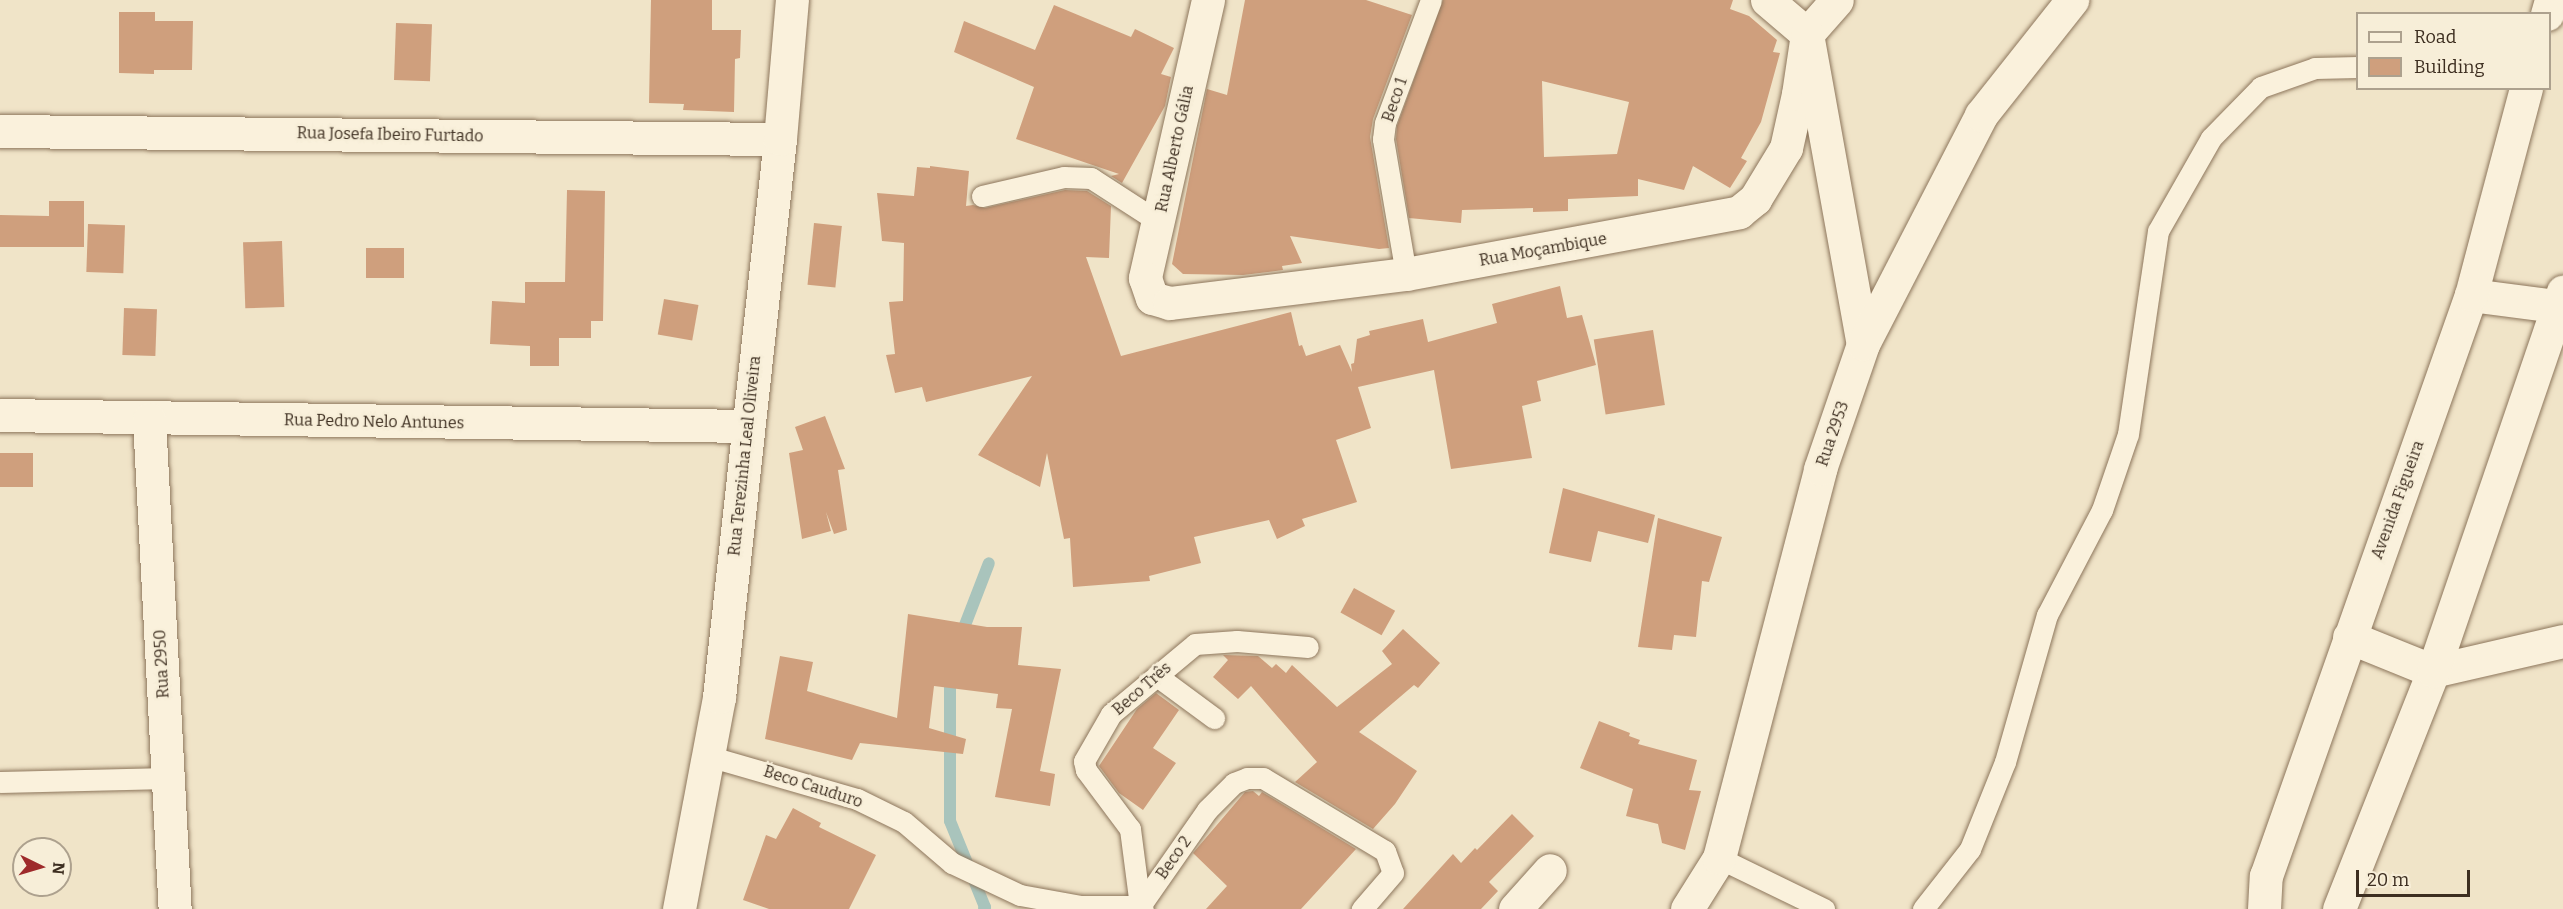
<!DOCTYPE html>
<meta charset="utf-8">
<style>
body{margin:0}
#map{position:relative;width:2563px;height:909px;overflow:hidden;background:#f0e4c8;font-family:Bitter,serif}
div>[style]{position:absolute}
.stream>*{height:12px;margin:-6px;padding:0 6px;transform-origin:6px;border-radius:6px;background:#a9c4bc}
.building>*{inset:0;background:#cf9f7d;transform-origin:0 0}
.roads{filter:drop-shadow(0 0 2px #8d765c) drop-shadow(0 0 2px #8d765c)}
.service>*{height:21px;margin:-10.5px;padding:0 10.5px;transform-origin:10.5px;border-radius:10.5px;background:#faf1dc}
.minor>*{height:33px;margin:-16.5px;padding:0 16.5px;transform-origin:16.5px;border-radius:16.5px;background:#faf1dc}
span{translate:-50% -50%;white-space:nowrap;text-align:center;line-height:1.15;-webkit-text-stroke:4.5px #f7eed8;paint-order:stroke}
.street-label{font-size:16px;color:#3d2e20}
.legend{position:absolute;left:2356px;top:12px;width:195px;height:78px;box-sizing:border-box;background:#f7eed8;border:2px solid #ada18e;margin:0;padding:8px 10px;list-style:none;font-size:18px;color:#3d2e20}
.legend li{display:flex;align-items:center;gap:12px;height:30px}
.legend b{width:30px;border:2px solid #ada18e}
.north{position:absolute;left:12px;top:837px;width:60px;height:60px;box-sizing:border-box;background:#f7eed8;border:2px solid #ada18e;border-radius:50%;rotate:95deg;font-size:16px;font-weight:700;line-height:24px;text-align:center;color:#3d2e20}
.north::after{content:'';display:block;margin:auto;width:21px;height:27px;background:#9e2a2b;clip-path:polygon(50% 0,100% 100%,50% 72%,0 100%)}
.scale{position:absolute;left:2356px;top:870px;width:114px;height:27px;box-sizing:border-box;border:3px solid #3d2e20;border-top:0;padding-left:8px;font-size:18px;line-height:21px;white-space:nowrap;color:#3d2e20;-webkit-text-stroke:4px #f7eed8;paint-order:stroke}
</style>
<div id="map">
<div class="stream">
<div style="left:960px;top:638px;width:80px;rotate:-68.9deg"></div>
<div style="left:950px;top:671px;width:150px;rotate:90deg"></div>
<div style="left:950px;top:821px;width:93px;rotate:67.9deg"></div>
<div style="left:985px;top:907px;width:2px;rotate:117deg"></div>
</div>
<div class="building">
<div style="clip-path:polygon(651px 0,712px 0,712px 30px,741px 30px,740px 58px,735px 59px,734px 112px,683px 110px,684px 104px,649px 103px)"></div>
<div style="clip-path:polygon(1245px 0,1366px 0,1412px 15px,1373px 119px,1370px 137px,1389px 248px,1379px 249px,1290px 236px,1302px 263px,1282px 266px,1283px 270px,1243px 275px,1183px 274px,1172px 264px,1207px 89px,1227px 95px)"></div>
<div style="clip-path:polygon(evenodd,1443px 0,1733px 0,1730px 9px,1749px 16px,1777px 40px,1773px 52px,1780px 53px,1761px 122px,1741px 158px,1747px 161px,1730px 188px,1693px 166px,1684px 190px,1638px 179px,1638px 196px,1568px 199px,1568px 211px,1533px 212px,1533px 208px,1462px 210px,1461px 223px,1409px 218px,1396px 139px,1397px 126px,1443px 0,1542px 81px,1629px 102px,1617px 154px,1544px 157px,1542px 81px)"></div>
<div style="clip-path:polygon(1054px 5px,1131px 37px,1135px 29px,1174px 48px,1161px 74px,1171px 77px,1165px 106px,1122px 183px,1111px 176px,1119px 174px,1016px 139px,1034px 87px,954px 52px,964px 21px,1035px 50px)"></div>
<div style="clip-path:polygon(119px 12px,155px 12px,155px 21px,193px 21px,192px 70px,154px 70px,154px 74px,119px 73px)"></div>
<div style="left:396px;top:23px;width:36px;height:57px;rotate:2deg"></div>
<div style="clip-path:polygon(930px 166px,969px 171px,966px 206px,973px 205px,985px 208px,1065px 190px,1087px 191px,1111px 206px,1109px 258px,1086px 257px,1121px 356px,1291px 312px,1299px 346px,1302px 345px,1306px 356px,1340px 345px,1352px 372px,1351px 364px,1354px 363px,1357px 339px,1370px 335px,1369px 331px,1423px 319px,1428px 342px,1497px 323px,1492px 304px,1560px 286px,1567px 318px,1582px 315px,1596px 365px,1537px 381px,1541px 401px,1522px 406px,1532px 458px,1451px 469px,1434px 370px,1358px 387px,1371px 428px,1336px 440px,1357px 502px,1302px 519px,1305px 526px,1277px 539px,1269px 520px,1194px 537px,1201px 563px,1149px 576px,1150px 581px,1073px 587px,1070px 538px,1064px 539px,1047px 453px,1040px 487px,978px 455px,1032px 376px,926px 402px,922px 387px,895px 393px,886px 355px,895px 354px,889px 302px,903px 301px,904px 243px,882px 241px,877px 193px,914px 196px,917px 167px,930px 168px)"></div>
<div style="clip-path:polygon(567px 190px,605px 191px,603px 321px,591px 321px,591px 338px,559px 338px,559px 366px,530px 366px,530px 346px,490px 344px,492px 301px,525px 303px,525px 282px,565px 282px)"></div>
<div style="clip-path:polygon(49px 201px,84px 201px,84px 247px,0 247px,0 215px,49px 216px)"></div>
<div style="left:814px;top:223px;width:28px;height:62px;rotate:6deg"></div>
<div style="left:88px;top:224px;width:37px;height:48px;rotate:2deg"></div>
<div style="left:282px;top:241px;width:66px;height:39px;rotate:88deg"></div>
<div style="left:366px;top:248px;width:38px;height:30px"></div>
<div style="left:664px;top:299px;width:35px;height:36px;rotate:10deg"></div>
<div style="left:124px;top:308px;width:33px;height:47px;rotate:2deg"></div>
<div style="left:1653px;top:330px;width:76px;height:60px;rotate:81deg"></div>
<div style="clip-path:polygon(825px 416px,845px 469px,838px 470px,847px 530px,834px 534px,826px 512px,831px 531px,802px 539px,789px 453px,803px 450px,795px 427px)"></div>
<div style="left:0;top:453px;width:33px;height:34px"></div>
<div style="clip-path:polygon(1563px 488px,1655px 515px,1648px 543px,1598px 531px,1591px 562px,1549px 553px)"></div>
<div style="clip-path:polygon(1658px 518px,1722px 537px,1709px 582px,1702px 581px,1696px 637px,1674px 635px,1672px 650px,1638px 647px)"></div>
<div style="left:1354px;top:588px;width:47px;height:28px;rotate:29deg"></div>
<div style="clip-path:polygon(908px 614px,987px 627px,1022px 627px,1018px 665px,1061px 669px,1040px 771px,1055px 774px,1050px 806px,995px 797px,1012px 709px,996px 708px,998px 694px,934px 686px,929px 728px,966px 739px,963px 754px,860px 743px,852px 760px,765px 739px,780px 656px,813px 662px,807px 691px,897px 718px)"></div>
<div style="clip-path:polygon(1403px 629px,1440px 663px,1418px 688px,1414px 685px,1359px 732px,1417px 771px,1395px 804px,1373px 829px,1295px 782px,1317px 762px,1251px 686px,1238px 699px,1213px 677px,1228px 660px,1223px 655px,1258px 656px,1272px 668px,1276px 664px,1286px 673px,1292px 665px,1337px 707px,1392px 664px,1382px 651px)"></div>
<div style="clip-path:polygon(1156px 693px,1179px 710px,1153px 748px,1176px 763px,1143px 810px,1119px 793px,1099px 766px,1137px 709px)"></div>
<div style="clip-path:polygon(1599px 721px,1630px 733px,1629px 736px,1640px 740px,1638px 744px,1697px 760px,1689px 790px,1701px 791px,1685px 850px,1662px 843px,1658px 824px,1626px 816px,1633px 789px,1580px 768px)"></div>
<div style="clip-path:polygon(1253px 791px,1259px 796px,1262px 792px,1356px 849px,1301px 909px,1206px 909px,1227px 886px,1193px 853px,1245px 792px)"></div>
<div style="clip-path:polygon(793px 808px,821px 823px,819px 827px,876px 855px,849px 909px,769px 909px,743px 900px,766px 835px,776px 839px)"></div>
<div style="clip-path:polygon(1512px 814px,1534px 836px,1489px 882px,1498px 891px,1481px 909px,1403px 909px,1453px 854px,1461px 863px,1475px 848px,1477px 850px)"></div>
</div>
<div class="roads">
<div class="service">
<div style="left:982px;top:196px;width:84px;rotate:-13deg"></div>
<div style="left:1064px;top:177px;width:27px;rotate:2deg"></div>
<div style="left:1091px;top:178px;width:81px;rotate:32.9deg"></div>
<div style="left:1406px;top:274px;width:137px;rotate:-99.7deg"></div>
<div style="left:1383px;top:139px;width:16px;rotate:-83deg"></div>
<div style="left:1385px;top:123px;width:131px;rotate:-69.5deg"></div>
<div style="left:1157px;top:676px;width:71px;rotate:36.4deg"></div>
<div style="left:708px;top:756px;width:155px;rotate:16.1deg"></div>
<div style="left:857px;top:799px;width:52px;rotate:26.1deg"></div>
<div style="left:904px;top:822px;width:63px;rotate:40.5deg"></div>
<div style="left:952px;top:863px;width:75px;rotate:25.2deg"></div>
<div style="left:1020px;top:895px;width:62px;rotate:10.2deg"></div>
<div style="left:1081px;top:906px;width:59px"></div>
<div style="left:1140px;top:906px;width:4px;rotate:45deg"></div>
<div style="left:0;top:782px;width:168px;rotate:-1.4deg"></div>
<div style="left:1719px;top:858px;width:117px;rotate:25.9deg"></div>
<div style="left:1140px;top:906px;width:78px;rotate:-97.4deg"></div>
<div style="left:1130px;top:829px;width:74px;rotate:-126.7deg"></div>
<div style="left:1086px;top:770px;width:9px;rotate:-103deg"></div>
<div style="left:1084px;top:761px;width:54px;rotate:-60.1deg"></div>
<div style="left:1111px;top:714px;width:109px;rotate:-39.8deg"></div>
<div style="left:1195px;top:644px;width:42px;rotate:-4.1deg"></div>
<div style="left:1237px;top:641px;width:71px;rotate:4.8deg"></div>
<div style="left:1138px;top:909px;width:121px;rotate:-55.1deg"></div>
<div style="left:1207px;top:810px;width:38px;rotate:-45deg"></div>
<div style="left:1234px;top:783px;width:14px;rotate:-21deg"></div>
<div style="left:1247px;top:778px;width:16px"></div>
<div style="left:1263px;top:778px;width:142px;rotate:30.9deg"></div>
<div style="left:1385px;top:851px;width:23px;rotate:70deg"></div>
<div style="left:1393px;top:873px;width:48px;rotate:130.7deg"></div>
<div style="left:1923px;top:909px;width:76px;rotate:-51.9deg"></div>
<div style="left:1970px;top:849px;width:94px;rotate:-68.1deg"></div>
<div style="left:2005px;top:762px;width:153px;rotate:-74.1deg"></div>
<div style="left:2047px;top:615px;width:119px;rotate:-62.4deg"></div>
<div style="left:2102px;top:510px;width:80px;rotate:-71.1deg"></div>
<div style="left:2128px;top:434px;width:205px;rotate:-81.6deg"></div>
<div style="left:2158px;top:231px;width:107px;rotate:-60.3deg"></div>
<div style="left:2211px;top:138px;width:71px;rotate:-45.6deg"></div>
<div style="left:2261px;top:87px;width:57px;rotate:-19.4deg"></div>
<div style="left:2315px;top:68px;width:43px;rotate:-1.3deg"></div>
</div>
<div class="minor">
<div style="left:1208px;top:0;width:285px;rotate:102.8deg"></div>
<div style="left:1145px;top:278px;width:21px;rotate:71deg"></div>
<div style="left:1152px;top:298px;width:18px;rotate:16deg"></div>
<div style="left:1169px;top:303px;width:239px;rotate:-7deg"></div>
<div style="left:1406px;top:274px;width:339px;rotate:-10.5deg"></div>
<div style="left:1739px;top:212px;width:21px;rotate:-39deg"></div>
<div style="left:1755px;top:199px;width:60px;rotate:-58.7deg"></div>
<div style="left:1786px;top:148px;width:55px;rotate:-77.5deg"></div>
<div style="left:1798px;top:94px;width:61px;rotate:-81.5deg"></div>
<div style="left:1807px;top:34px;width:45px;rotate:-48.6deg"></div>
<div style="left:1767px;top:0;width:52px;rotate:40.4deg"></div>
<div style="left:1807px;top:34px;width:315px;rotate:79.8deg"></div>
<div style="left:2547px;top:14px;width:15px;rotate:-74deg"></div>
<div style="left:0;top:131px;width:780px;rotate:0.59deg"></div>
<div style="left:2471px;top:295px;width:93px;rotate:7.4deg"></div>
<div style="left:0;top:415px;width:747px;rotate:0.84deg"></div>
<div style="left:149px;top:419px;width:491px;rotate:87deg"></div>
<div style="left:2349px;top:637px;width:91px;rotate:22deg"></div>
<div style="left:2433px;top:671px;width:133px;rotate:-13deg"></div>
<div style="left:679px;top:909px;width:216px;rotate:-79.3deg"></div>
<div style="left:719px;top:697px;width:561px;rotate:-83.76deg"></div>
<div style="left:780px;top:139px;width:140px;rotate:-85.1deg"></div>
<div style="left:1515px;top:909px;width:52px;rotate:-48.1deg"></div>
<div style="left:1687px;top:909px;width:60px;rotate:-57.9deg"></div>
<div style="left:1719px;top:858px;width:402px;rotate:-75.4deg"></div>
<div style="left:1820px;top:469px;width:132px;rotate:-71deg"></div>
<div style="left:1863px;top:344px;width:258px;rotate:-62.7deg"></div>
<div style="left:1981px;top:115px;width:147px;rotate:-51.6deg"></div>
<div style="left:2264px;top:909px;width:33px;rotate:-87deg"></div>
<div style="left:2266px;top:876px;width:616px;rotate:-70.57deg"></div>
<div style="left:2471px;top:295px;width:214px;rotate:-75.1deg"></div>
<div style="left:2339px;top:909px;width:256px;rotate:-68.4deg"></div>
<div style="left:2433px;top:671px;width:401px;rotate:-71.1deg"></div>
</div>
</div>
<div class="street-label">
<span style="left:1395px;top:100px;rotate:-71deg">Beco 1</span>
<span style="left:390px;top:135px;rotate:1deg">Rua Josefa Ibeiro Furtado</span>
<span style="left:1175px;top:149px;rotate:-78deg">Rua Alberto Gália</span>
<span style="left:1543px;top:250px;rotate:-10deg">Rua Moçambique</span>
<span style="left:374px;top:422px;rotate:1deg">Rua Pedro Nelo Antunes</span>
<span style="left:1833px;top:434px;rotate:-71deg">Rua 2953</span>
<span style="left:745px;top:456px;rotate:-84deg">Rua Terezinha Leal Oliveira</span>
<span style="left:2398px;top:500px;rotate:-70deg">Avenida Figueira</span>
<span style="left:162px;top:664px;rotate:-93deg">Rua 2950</span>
<span style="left:1142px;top:689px;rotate:-41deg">Beco Três</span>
<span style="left:813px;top:787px;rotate:18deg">Beco Cauduro</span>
<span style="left:1174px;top:858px;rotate:-55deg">Beco 2</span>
</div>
<ul class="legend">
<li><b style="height:8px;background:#faf1dc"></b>Road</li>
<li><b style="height:16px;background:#cf9f7d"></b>Building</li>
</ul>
<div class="north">N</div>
<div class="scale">20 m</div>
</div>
